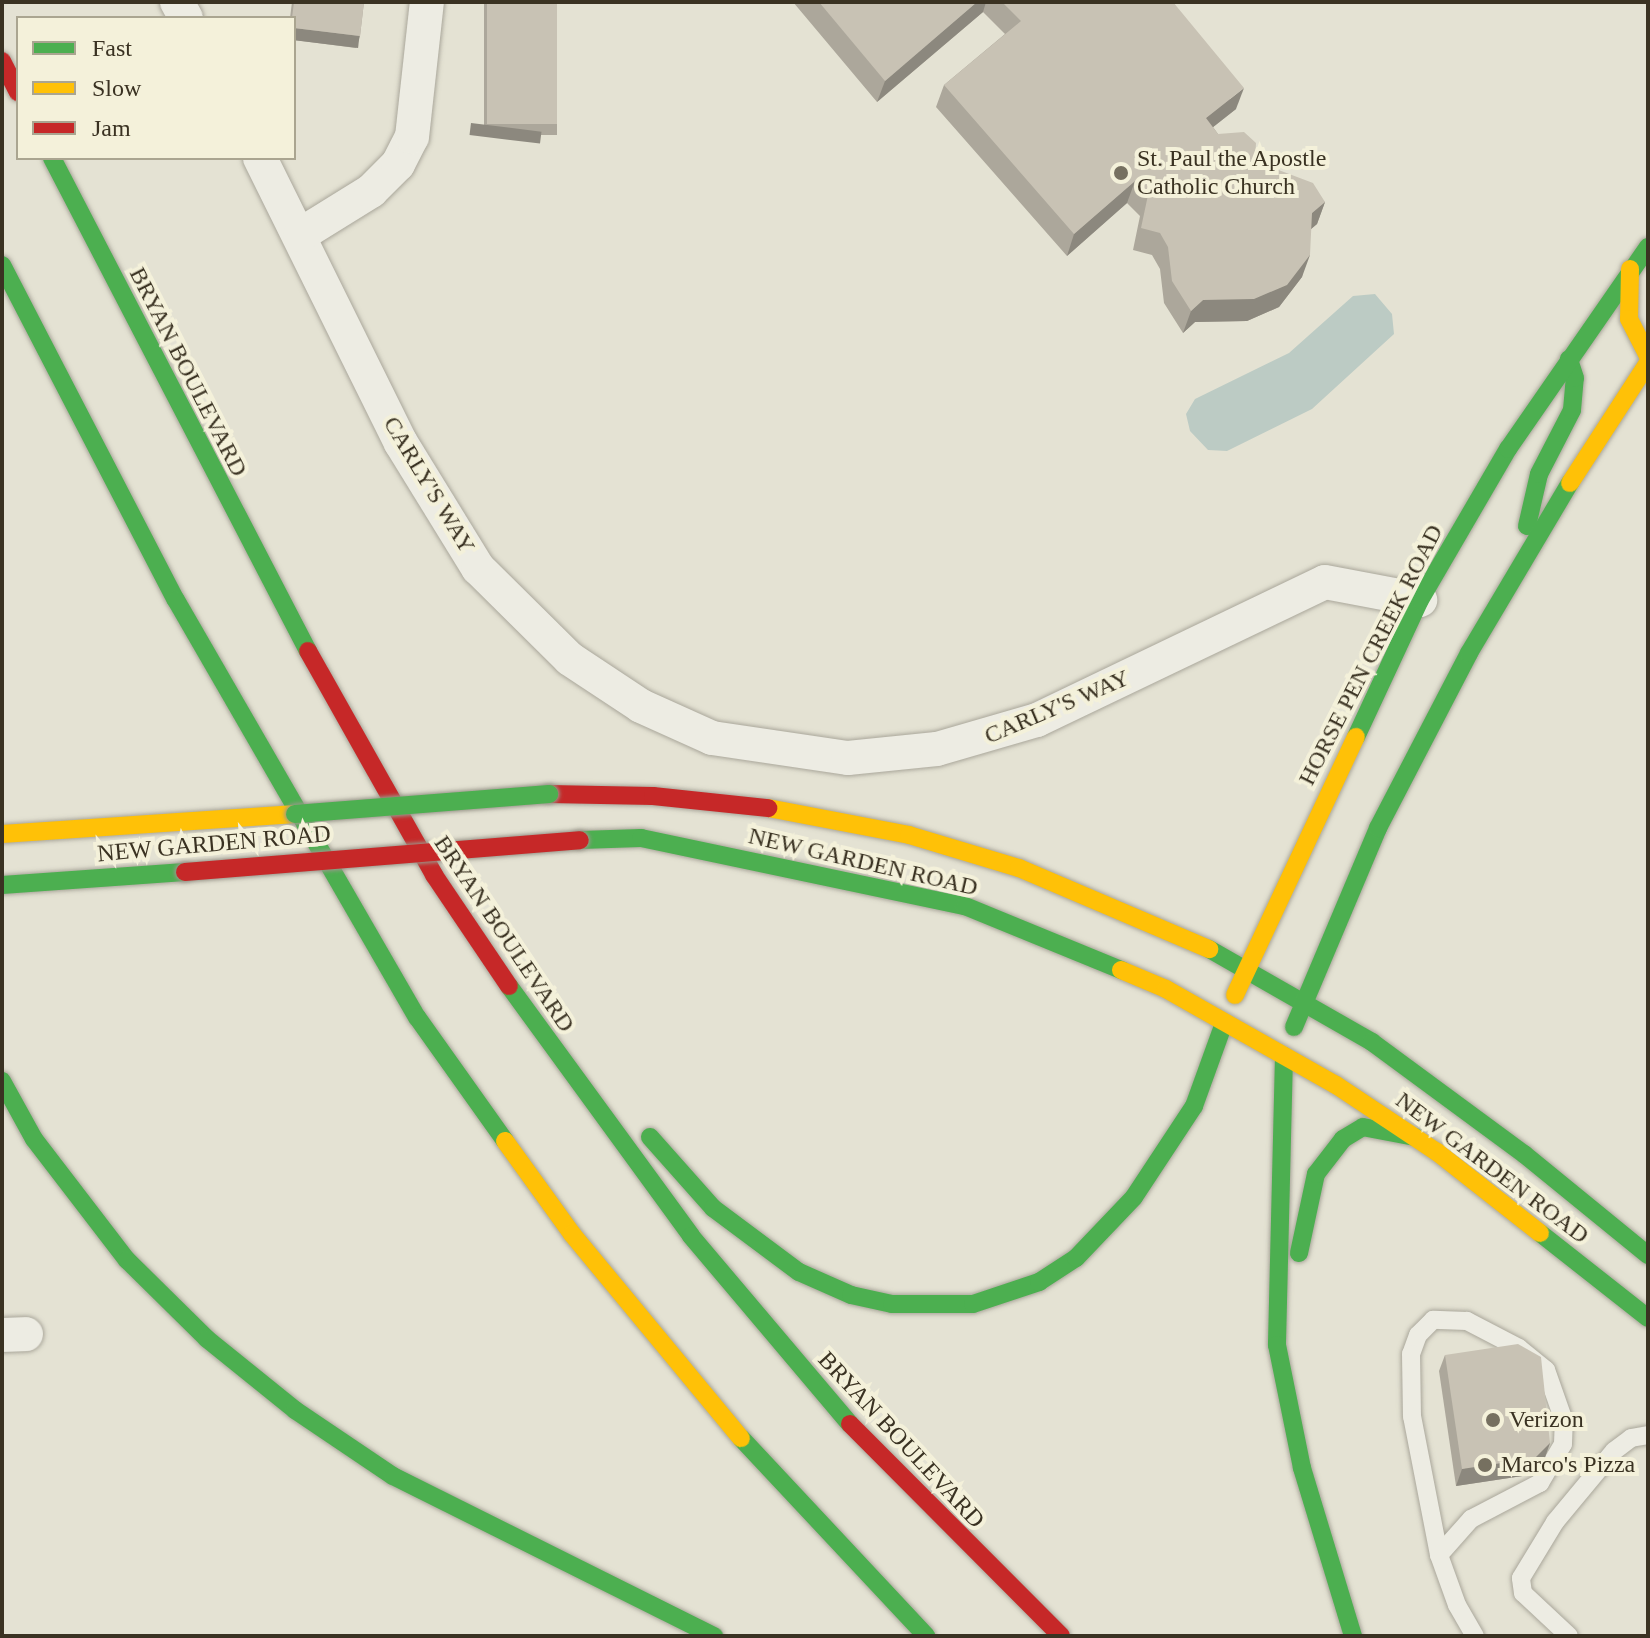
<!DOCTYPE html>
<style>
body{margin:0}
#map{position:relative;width:1650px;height:1638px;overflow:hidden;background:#e4e2d3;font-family:"Times New Roman",serif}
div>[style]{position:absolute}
.water>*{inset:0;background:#bccbc4}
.roads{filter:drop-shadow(0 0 2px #aaa79b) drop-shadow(0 0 2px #aaa79b)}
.lane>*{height:18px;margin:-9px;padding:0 9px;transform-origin:9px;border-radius:9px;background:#edece3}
.street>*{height:34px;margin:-17px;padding:0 17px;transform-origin:17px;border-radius:17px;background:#edece3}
.fast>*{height:18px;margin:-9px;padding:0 9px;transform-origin:9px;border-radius:9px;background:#4caf50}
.slow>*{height:18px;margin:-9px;padding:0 9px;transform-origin:9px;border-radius:9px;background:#ffc107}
.jam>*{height:18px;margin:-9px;padding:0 9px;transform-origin:9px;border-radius:9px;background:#c62828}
.bridges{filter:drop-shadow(0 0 2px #9a978b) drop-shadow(0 0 2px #9a978b)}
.fast-bridge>*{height:18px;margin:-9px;padding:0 9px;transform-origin:9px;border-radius:9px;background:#4caf50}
.jam-bridge>*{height:18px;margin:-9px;padding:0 9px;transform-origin:9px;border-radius:9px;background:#c62828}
.wall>*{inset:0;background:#aca79b;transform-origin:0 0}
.shaded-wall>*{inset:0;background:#8c887e;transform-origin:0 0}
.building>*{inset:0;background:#c8c2b4;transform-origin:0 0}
.dots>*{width:22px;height:22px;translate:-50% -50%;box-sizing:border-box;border:4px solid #f4f1da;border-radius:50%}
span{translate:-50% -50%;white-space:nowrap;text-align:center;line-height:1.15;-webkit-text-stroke:8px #f4f1da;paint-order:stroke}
.poi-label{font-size:24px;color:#3a3222}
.left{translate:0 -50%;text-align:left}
.street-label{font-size:24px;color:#3a3222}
.frame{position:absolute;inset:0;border:4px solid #3a3222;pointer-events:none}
.legend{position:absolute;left:16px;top:16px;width:280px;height:144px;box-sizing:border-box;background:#f4f1da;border:2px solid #aaa590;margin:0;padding:10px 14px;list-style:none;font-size:24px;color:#3a3222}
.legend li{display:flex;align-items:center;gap:16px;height:40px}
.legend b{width:40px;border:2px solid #aaa590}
</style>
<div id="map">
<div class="water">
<div style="clip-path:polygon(1375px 294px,1392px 314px,1394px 334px,1312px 409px,1227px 451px,1208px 450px,1190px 431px,1186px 414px,1195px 399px,1289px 353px,1353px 296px)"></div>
</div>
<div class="roads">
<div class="lane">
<div style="left:1439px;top:1555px;width:48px;rotate:-48.4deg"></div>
<div style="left:1471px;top:1519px;width:78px;rotate:-27.6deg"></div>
<div style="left:1540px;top:1483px;width:45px;rotate:-59.5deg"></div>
<div style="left:1563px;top:1444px;width:23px;rotate:-88deg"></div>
<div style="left:1564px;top:1421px;width:54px;rotate:-109.4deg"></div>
<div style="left:1546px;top:1370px;width:35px;rotate:-141deg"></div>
<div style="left:1519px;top:1348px;width:59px;rotate:-152.6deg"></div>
<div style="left:1467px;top:1321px;width:34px;rotate:-178deg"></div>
<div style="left:1433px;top:1320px;width:21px;rotate:135deg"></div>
<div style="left:1418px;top:1335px;width:20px;rotate:110deg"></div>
<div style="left:1411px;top:1354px;width:62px;rotate:89.1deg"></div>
<div style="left:1412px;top:1416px;width:142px;rotate:79deg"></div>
<div style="left:1439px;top:1555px;width:53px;rotate:70.2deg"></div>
<div style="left:1457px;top:1605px;width:36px;rotate:60deg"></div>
<div style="left:1569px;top:1636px;width:63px;rotate:-136.9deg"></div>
<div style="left:1523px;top:1593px;width:15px;rotate:-98deg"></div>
<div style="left:1521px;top:1578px;width:66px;rotate:-58.7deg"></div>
<div style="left:1555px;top:1522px;width:92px;rotate:-50.3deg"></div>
<div style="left:1614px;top:1451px;width:21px;rotate:-37deg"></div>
<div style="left:1631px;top:1438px;width:17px;rotate:-10deg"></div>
</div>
<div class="street">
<div style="left:177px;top:2px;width:18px;rotate:61deg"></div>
<div style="left:260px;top:158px;width:318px;rotate:63.7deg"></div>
<div style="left:401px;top:443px;width:147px;rotate:58.4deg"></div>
<div style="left:478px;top:568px;width:129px;rotate:44.7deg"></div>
<div style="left:570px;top:659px;width:85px;rotate:33.5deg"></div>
<div style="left:641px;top:706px;width:78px;rotate:24.3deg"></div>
<div style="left:712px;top:738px;width:137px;rotate:8.4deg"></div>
<div style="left:848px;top:758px;width:89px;rotate:-5.8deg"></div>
<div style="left:937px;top:749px;width:104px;rotate:-16.2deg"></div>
<div style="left:1037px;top:720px;width:319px;rotate:-25.6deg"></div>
<div style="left:1325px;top:582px;width:97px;rotate:10.7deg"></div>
<div style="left:300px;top:235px;width:84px;rotate:-31.8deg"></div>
<div style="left:371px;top:191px;width:38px;rotate:-45deg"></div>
<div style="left:398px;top:164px;width:30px;rotate:-63deg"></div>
<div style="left:412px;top:137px;width:136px;rotate:-83.7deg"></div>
<div style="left:2px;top:1335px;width:24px;rotate:-2deg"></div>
</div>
<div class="fast">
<div style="left:52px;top:158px;width:556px;rotate:62.56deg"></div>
<div style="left:2px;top:265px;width:377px;rotate:62.6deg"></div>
<div style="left:176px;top:600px;width:482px;rotate:60deg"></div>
<div style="left:417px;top:1017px;width:152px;rotate:54.6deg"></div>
<div style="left:1527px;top:526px;width:53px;rotate:-77deg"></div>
<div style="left:1539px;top:474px;width:72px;rotate:-62.7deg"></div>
<div style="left:1572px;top:410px;width:32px;rotate:-85deg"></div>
<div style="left:1575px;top:378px;width:20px;rotate:-108deg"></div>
<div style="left:1356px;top:737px;width:151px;rotate:-65deg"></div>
<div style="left:1420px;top:600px;width:175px;rotate:-59.8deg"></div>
<div style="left:1508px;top:449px;width:246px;rotate:-55.3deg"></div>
<div style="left:580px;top:840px;width:61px;rotate:-1.9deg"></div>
<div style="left:641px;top:838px;width:331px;rotate:11.9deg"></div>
<div style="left:965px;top:906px;width:169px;rotate:22.3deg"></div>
<div style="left:2px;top:885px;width:183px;rotate:-4.1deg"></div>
<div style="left:1209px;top:949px;width:188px;rotate:29.7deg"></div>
<div style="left:1372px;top:1042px;width:189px;rotate:36.4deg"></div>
<div style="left:1524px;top:1154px;width:160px;rotate:39.2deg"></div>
<div style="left:509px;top:986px;width:309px;rotate:53.9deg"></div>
<div style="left:691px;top:1236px;width:246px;rotate:49.8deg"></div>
<div style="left:1294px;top:1027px;width:216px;rotate:-67.1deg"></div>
<div style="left:1378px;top:828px;width:197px;rotate:-62.5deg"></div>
<div style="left:1469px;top:653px;width:198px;rotate:-59.3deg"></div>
<div style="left:1284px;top:1056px;width:289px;rotate:91.4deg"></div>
<div style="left:1277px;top:1345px;width:126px;rotate:78.5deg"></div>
<div style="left:1302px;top:1468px;width:176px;rotate:73.1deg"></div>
<div style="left:2px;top:1081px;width:66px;rotate:61.1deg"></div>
<div style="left:34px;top:1139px;width:153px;rotate:52.5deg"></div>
<div style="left:127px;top:1260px;width:112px;rotate:44.6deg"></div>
<div style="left:207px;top:1339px;width:113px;rotate:38.9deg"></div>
<div style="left:295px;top:1410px;width:118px;rotate:34deg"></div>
<div style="left:393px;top:1476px;width:359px;rotate:26.5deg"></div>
<div style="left:650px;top:1137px;width:95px;rotate:48.4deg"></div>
<div style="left:713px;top:1208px;width:107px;rotate:36.7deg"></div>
<div style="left:799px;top:1272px;width:57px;rotate:23.9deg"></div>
<div style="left:851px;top:1295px;width:42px;rotate:12.4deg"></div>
<div style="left:892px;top:1304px;width:81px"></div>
<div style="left:973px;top:1304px;width:70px;rotate:-18.4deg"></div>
<div style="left:1039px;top:1282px;width:44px;rotate:-33deg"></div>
<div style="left:1076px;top:1258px;width:84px;rotate:-46.4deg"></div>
<div style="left:1134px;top:1197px;width:109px;rotate:-56.6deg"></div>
<div style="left:1194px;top:1106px;width:88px;rotate:-70.1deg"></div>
<div style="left:1540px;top:1233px;width:137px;rotate:38.2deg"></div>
<div style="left:1299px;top:1253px;width:81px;rotate:-77.9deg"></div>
<div style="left:1316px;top:1174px;width:44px;rotate:-52.4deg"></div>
<div style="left:1343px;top:1139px;width:23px;rotate:-31deg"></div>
<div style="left:1363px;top:1127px;width:53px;rotate:10.9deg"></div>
<div style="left:741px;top:1438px;width:271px;rotate:46.9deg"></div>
</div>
<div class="slow">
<div style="left:1630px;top:269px;width:50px;rotate:91.1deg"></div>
<div style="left:1629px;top:319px;width:42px;rotate:62.8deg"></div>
<div style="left:1570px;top:483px;width:143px;rotate:-57deg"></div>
<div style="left:768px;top:808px;width:144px;rotate:10.8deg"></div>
<div style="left:909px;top:835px;width:115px;rotate:16.7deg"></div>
<div style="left:1019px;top:868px;width:207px;rotate:23.1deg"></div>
<div style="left:2px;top:834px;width:294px;rotate:-3.9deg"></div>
<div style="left:1121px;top:970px;width:49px;rotate:22.9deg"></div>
<div style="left:1166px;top:989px;width:195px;rotate:29.5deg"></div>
<div style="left:1336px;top:1085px;width:121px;rotate:33.6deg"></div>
<div style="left:1437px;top:1152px;width:131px;rotate:38.2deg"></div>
<div style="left:1235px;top:995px;width:285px;rotate:-64.9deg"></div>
<div style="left:505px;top:1141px;width:115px;rotate:54.2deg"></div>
<div style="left:572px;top:1234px;width:265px;rotate:50.4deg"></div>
</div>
<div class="jam">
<div style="left:2px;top:61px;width:35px;rotate:63deg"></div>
<div style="left:308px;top:651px;width:257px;rotate:60.6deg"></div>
<div style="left:434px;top:875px;width:134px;rotate:56deg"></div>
<div style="left:549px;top:794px;width:104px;rotate:1.1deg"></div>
<div style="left:653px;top:796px;width:116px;rotate:6deg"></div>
<div style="left:850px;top:1424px;width:299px;rotate:45.1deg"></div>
</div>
</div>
<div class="bridges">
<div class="fast-bridge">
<div style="left:295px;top:814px;width:255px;rotate:-4.5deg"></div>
</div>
<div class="jam-bridge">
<div style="left:185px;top:872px;width:396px;rotate:-4.6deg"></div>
</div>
</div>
<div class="wall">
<div style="clip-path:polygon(292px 2px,364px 2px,360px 36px,356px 48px,294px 40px,294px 18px,290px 18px)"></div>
<div style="left:484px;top:2px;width:73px;height:133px"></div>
<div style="clip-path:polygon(793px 2px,1173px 2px,1236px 109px,1213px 127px,1218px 134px,1255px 161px,1325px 202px,1317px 224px,1311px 229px,1302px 277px,1279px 307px,1247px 321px,1195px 322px,1183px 333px,1164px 303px,1160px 269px,1152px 255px,1133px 250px,1140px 216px,1127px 203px,1067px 256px,936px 107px,944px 85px,1005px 34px,983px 12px,877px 102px)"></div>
<div style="clip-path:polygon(1445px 1355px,1550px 1443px,1544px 1460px,1529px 1475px,1456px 1486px,1439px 1371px)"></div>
</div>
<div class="shaded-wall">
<div style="clip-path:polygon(977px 2px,986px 2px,983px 12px,877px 102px,885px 81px)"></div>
<div style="left:294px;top:28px;width:66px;height:12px;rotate:7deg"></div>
<div style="clip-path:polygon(1244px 88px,1236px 109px,1198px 139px,1206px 118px)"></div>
<div style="left:471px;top:123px;width:71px;height:12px;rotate:7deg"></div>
<div style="clip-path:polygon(1135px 181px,1127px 203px,1067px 256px,1074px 234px)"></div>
<div style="clip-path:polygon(1325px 202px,1317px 224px,1304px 235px,1312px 213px)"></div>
<div style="clip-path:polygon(1310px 255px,1302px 277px,1279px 307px,1247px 321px,1195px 322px,1183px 333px,1191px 311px,1203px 300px)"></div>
<div style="clip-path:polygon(1550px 1443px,1544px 1460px,1529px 1475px,1456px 1486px,1462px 1469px)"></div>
</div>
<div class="building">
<div style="clip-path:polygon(294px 2px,364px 2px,360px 36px,294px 28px,294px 18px,292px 18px)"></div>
<div style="left:487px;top:2px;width:70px;height:122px"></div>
<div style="clip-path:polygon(819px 2px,977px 2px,885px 81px)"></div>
<div style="clip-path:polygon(1002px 2px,1173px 2px,1244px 88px,1206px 118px,1218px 134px,1244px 132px,1256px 143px,1255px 161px,1313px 183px,1325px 202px,1312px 213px,1310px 255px,1287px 285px,1254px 299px,1203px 300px,1191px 311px,1172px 281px,1168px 247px,1160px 233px,1141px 228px,1148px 195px,1135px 181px,1074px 234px,944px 85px,1021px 21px)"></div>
<div style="clip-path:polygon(1518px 1344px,1541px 1357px,1550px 1443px,1535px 1458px,1462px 1469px,1445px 1355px)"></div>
</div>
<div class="dots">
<div style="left:1121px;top:173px;background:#767060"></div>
<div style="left:1493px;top:1420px;background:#767060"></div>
<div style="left:1485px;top:1465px;background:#767060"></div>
</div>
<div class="poi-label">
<span class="left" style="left:1137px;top:173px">St. Paul the Apostle<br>Catholic Church</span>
<span class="left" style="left:1509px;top:1420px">Verizon</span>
<span class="left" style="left:1501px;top:1465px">Marco's Pizza</span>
</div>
<div class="street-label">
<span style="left:188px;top:372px;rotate:63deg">BRYAN BOULEVARD</span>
<span style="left:429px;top:485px;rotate:59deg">CARLY'S WAY</span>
<span style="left:1371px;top:655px;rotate:-63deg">HORSE PEN CREEK ROAD</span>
<span style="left:1057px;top:707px;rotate:-23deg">CARLY'S WAY</span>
<span style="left:214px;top:844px;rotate:-5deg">NEW GARDEN ROAD</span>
<span style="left:863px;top:862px;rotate:13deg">NEW GARDEN ROAD</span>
<span style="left:504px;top:934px;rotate:56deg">BRYAN BOULEVARD</span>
<span style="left:1492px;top:1168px;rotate:37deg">NEW GARDEN ROAD</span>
<span style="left:901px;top:1440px;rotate:47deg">BRYAN BOULEVARD</span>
</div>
<div class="frame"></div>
<ul class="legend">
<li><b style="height:10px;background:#4caf50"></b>Fast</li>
<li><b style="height:10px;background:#ffc107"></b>Slow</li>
<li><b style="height:10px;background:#c62828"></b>Jam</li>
</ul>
</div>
